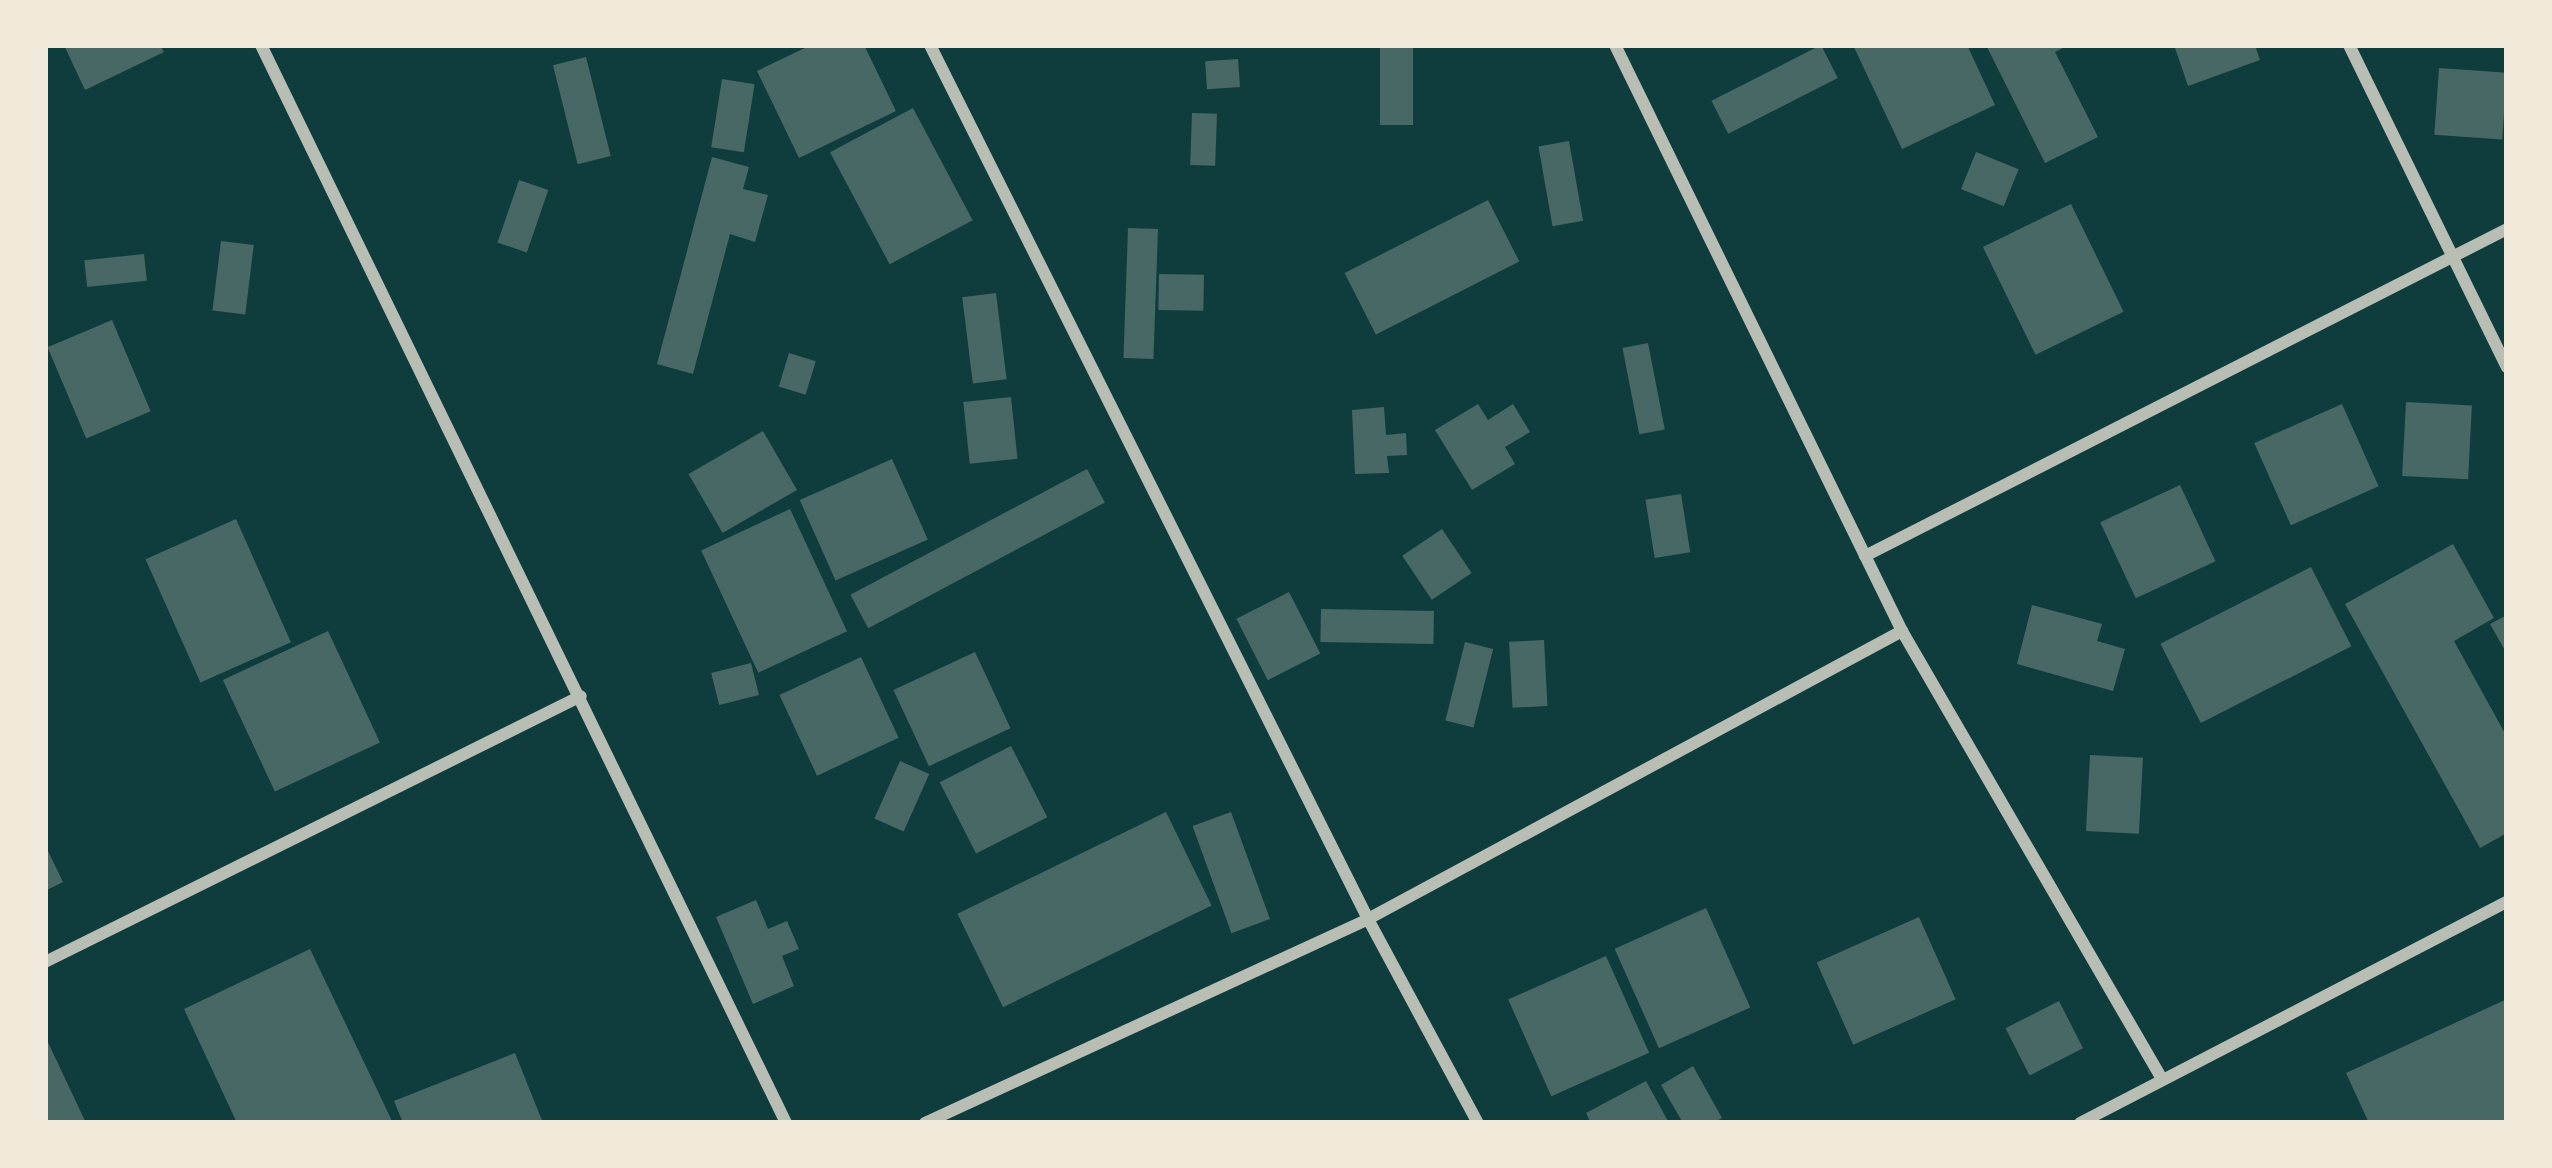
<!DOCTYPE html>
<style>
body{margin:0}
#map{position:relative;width:2552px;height:1168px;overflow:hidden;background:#0f3d3e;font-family:Arial,sans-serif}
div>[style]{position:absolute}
.building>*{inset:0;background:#486865;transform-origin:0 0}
.minor>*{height:12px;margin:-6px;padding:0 6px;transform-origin:6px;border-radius:6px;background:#b8beb3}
span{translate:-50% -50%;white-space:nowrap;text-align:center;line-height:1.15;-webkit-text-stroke:12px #f1e9da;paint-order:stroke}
.frame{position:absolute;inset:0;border:48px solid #f1e9da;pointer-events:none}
</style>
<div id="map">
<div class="building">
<div style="clip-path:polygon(64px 45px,160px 45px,164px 52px,85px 90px)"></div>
<div style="clip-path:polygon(811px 45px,864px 45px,896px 111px,799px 158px,757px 71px)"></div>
<div style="left:1380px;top:45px;width:33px;height:80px"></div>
<div style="left:1821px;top:45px;width:37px;height:123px;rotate:63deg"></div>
<div style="clip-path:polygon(1853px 45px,1967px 45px,1995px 105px,1902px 149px)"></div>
<div style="clip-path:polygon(1986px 45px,2069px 45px,2055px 52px,2098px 137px,2045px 163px)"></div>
<div style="clip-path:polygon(2174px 45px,2255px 45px,2260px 60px,2188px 86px)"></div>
<div style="left:586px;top:57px;width:102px;height:34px;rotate:76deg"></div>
<div style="left:1238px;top:59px;width:28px;height:33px;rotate:86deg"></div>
<div style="left:2439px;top:68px;width:68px;height:67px;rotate:4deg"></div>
<div style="left:722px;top:79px;width:33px;height:69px;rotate:9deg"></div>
<div style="left:913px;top:108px;width:127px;height:94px;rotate:62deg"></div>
<div style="left:1192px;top:113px;width:25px;height:52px;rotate:2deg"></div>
<div style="left:1569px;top:141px;width:81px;height:31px;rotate:80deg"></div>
<div style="left:1976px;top:152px;width:46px;height:40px;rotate:22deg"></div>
<div style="clip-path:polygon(712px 157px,749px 167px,743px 189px,768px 195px,755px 242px,730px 234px,693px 374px,657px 364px)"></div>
<div style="left:519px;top:180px;width:31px;height:66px;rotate:19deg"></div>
<div style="left:1488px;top:200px;width:69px;height:161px;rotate:63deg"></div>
<div style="left:2071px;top:204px;width:120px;height:98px;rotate:64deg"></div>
<div style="left:1128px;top:228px;width:30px;height:130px;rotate:2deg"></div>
<div style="left:221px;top:241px;width:33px;height:70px;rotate:7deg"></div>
<div style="left:144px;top:254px;width:27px;height:60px;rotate:84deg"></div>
<div style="left:1159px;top:274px;width:45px;height:36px;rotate:1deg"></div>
<div style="left:996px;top:293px;width:87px;height:34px;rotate:83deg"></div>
<div style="left:112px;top:320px;width:99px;height:70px;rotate:67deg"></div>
<div style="left:1648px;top:343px;width:88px;height:26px;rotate:79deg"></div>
<div style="left:789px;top:353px;width:28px;height:35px;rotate:17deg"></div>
<div style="left:1011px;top:397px;width:62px;height:48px;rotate:84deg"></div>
<div style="left:2406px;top:402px;width:66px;height:74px;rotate:3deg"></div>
<div style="clip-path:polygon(1478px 404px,1488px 420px,1513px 404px,1530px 432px,1505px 447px,1515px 464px,1472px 490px,1435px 430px)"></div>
<div style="left:2342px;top:404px;width:90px;height:96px;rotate:66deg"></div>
<div style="clip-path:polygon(1384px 407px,1386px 435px,1406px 433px,1407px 455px,1387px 456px,1389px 473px,1355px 474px,1352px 410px)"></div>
<div style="left:763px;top:431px;width:68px;height:86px;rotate:60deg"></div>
<div style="left:892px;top:459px;width:88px;height:101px;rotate:66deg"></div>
<div style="left:1087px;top:469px;width:38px;height:268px;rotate:62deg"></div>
<div style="left:2180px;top:485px;width:84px;height:88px;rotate:65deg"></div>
<div style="left:1681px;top:494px;width:59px;height:36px;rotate:81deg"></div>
<div style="left:790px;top:509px;width:135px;height:98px;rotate:65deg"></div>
<div style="left:236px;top:519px;width:135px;height:99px;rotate:66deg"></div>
<div style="left:1442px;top:529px;width:53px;height:48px;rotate:56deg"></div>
<div style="clip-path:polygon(2453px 544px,2494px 618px,2454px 641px,2507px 737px,2507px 833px,2480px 848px,2345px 604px)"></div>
<div style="left:2311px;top:567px;width:89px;height:169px;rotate:63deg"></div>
<div style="left:1289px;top:592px;width:69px;height:59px;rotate:63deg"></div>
<div style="clip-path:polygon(2032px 605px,2102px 624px,2097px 641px,2125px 649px,2113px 691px,2017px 664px)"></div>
<div style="left:1321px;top:609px;width:113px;height:33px;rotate:1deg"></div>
<div style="clip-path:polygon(2507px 615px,2507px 654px,2490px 624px)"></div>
<div style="left:328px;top:631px;width:123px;height:116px;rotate:65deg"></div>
<div style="left:1544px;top:640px;width:66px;height:35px;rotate:87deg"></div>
<div style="left:1465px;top:642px;width:29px;height:81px;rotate:14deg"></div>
<div style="left:975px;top:652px;width:84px;height:90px;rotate:65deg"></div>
<div style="left:861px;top:657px;width:89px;height:90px;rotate:65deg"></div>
<div style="left:751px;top:663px;width:33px;height:41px;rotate:76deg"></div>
<div style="left:1011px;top:746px;width:80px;height:80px;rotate:63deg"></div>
<div style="left:2090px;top:755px;width:53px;height:76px;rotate:3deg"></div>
<div style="left:900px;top:761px;width:32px;height:63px;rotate:24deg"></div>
<div style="left:1166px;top:812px;width:104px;height:232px;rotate:64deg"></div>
<div style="left:1231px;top:812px;width:114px;height:41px;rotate:70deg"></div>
<div style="clip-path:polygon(45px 845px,63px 882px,45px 891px)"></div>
<div style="clip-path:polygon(756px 900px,768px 929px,787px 921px,799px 949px,782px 956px,794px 986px,753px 1004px,716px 917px)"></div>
<div style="left:1706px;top:908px;width:109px;height:100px;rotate:66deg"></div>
<div style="left:1919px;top:917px;width:90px;height:112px;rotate:66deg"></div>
<div style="clip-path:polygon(310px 949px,393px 1123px,237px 1123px,184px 1009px)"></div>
<div style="left:1606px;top:956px;width:106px;height:107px;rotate:66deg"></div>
<div style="clip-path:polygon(2507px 999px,2507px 1123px,2369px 1123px,2346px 1073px)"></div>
<div style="left:2059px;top:1001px;width:53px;height:60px;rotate:63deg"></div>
<div style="clip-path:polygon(45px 1036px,86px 1123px,45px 1123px)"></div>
<div style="clip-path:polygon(515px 1053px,543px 1123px,403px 1123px,394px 1101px)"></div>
<div style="clip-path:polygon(1693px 1066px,1722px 1118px,1713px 1123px,1683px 1123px,1661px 1085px)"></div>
<div style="clip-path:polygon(1646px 1081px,1669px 1123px,1591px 1123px,1586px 1113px)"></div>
</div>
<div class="minor">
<div style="left:261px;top:45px;width:1199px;rotate:64.03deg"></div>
<div style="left:930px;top:45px;width:978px;rotate:63.38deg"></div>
<div style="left:1368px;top:919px;width:232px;rotate:61.7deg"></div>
<div style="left:1615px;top:45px;width:653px;rotate:63.91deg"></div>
<div style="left:1902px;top:631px;width:518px;rotate:59.87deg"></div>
<div style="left:2349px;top:45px;width:359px;rotate:63.9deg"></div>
<div style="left:1865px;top:556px;width:720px;rotate:-26.99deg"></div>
<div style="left:45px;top:962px;width:598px;rotate:-26.39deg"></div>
<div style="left:925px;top:1123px;width:488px;rotate:-24.7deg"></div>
<div style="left:1368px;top:919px;width:607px;rotate:-28.34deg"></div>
<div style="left:2080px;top:1123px;width:481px;rotate:-27.4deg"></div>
</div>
<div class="frame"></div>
</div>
